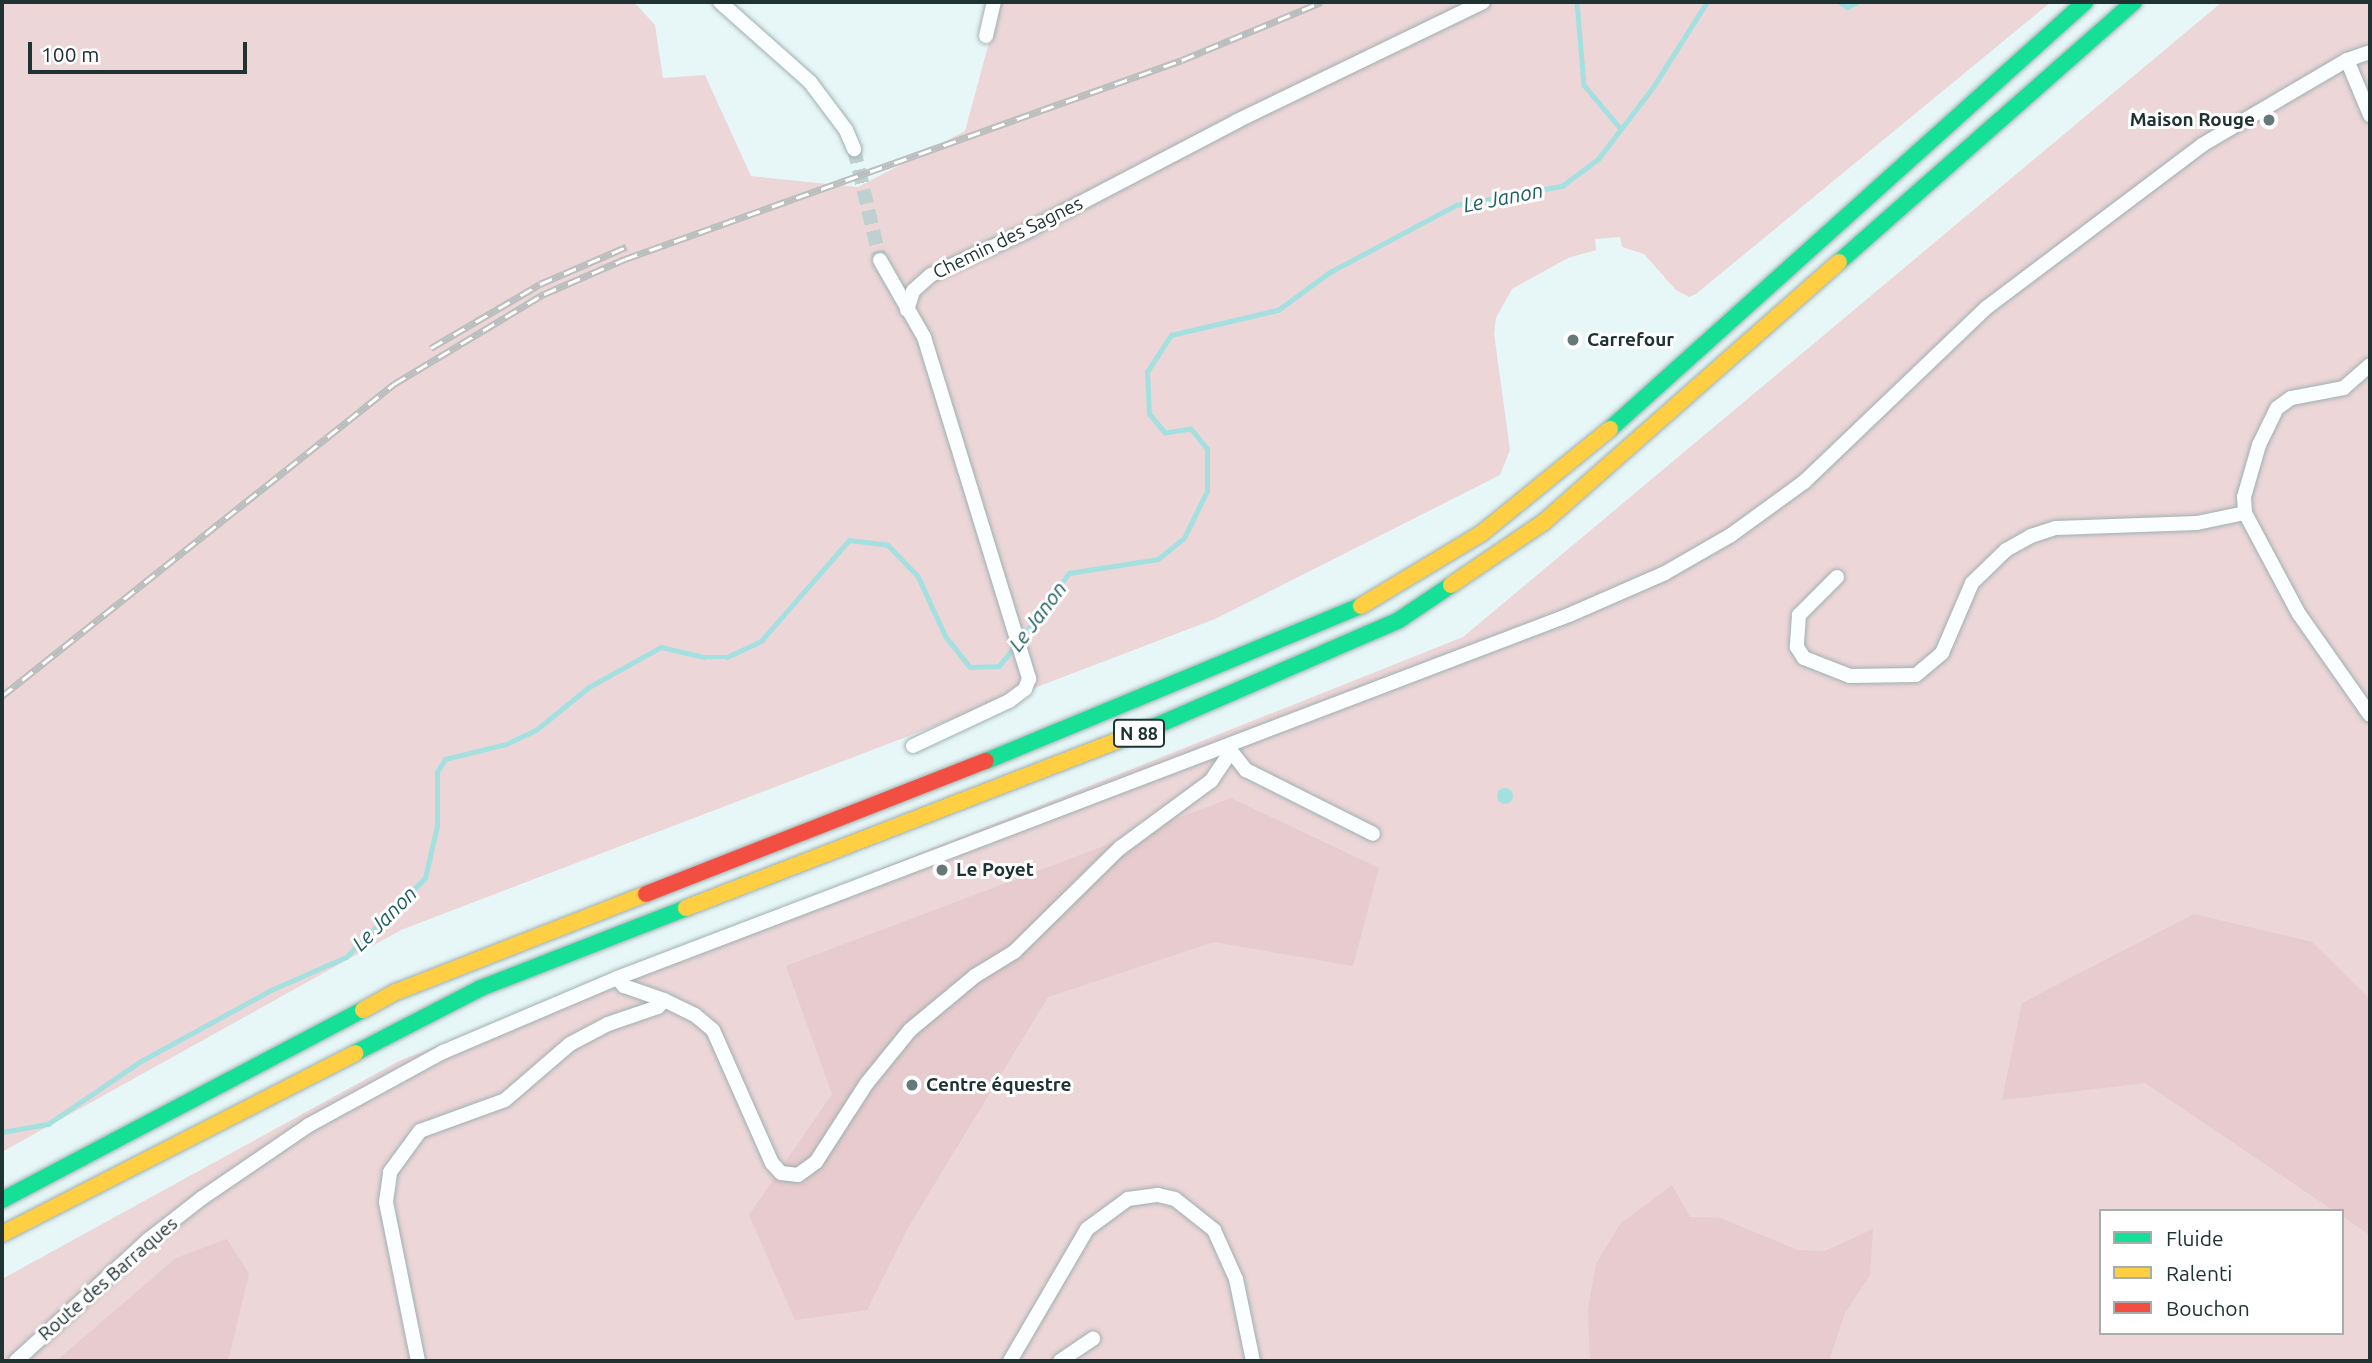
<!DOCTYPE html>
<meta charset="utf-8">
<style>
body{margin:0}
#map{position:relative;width:2372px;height:1363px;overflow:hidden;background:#e7f7f7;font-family:Ubuntu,sans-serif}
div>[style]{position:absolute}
.green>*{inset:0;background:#ecd6d8}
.forest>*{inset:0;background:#e7cbce}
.water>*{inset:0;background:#a5e0e1}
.round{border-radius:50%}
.stream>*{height:4.5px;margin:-2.25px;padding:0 2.25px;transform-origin:2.25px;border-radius:2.25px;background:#a5e0e1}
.street-tunnel>*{height:14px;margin-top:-7px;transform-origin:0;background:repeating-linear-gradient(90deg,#bfd0d0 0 14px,transparent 0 21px)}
.roads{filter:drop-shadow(0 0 2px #a0afb0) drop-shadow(0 0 2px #a0afb0)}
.street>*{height:14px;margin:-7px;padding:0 7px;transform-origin:7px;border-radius:7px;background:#fbfefe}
.fast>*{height:16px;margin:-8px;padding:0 8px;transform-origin:8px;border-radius:8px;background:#16e098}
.slow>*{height:16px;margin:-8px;padding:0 8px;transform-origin:8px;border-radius:8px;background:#ffcf43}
.jam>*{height:16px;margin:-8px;padding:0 8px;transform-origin:8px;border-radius:8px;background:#f24e42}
.rail>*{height:7px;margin-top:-3.5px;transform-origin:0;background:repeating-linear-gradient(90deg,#fff 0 13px,#babebe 0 26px);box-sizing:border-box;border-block:2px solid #babebe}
.dots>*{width:19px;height:19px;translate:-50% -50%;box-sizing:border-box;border:4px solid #fff;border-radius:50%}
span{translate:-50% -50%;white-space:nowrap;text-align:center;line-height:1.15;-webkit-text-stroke:6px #fff;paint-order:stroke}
.shield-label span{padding:2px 5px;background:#fff;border:2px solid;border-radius:5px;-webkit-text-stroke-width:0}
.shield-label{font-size:18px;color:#203333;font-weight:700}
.poi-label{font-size:19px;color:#203333;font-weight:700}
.right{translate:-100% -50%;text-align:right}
.left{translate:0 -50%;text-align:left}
.street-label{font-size:19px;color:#203333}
.water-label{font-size:21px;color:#1e5e60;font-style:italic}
.frame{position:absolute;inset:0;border:4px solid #203333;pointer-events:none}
.legend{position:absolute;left:2099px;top:1209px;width:245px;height:126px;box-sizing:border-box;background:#fff;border:2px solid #a6adad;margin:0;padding:9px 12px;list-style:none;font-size:21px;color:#203333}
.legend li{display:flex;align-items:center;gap:14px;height:35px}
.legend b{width:35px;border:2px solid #a6adad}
.scale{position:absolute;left:28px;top:42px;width:219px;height:32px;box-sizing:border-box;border:4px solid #203333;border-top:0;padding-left:9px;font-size:21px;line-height:24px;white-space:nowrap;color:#203333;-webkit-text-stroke:5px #fff;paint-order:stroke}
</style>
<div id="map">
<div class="green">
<div style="clip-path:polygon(2px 2px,634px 2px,655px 25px,663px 78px,705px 75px,751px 176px,858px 187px,965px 131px,1000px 2px,2051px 2px,1696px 294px,1689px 297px,1676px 290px,1644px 254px,1622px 247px,1620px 237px,1595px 239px,1596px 250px,1568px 258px,1512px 289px,1496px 318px,1494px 333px,1510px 450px,1500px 475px,1215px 619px,401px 930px,2px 1152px)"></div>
<div style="clip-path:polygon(evenodd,2222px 2px,2370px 2px,2370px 1361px,2px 1361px,2px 1279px,399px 1061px,1463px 637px,2222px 2px,2101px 1211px,2342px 1211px,2342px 1333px,2101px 1333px,2101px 1211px)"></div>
</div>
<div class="forest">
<div style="clip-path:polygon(1231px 798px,1379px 868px,1353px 966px,1214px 942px,1048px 997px,908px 1228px,867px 1310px,795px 1320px,749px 1215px,832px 1094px,786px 966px)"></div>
<div style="clip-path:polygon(2194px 914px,2312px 942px,2370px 999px,2370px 1235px,2342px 1216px,2342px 1211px,2334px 1211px,2145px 1083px,2002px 1100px,2022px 1003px)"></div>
<div style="clip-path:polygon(1672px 1185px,1690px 1217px,1720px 1218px,1798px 1250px,1825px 1251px,1873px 1229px,1870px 1275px,1845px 1313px,1829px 1361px,1590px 1361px,1588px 1309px,1596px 1264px,1620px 1224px)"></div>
<div style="clip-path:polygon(227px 1239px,249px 1274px,228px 1361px,56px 1361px,176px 1258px)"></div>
</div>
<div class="water">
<div class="round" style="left:1497px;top:788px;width:16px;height:16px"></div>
</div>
<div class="stream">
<div style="left:1577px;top:2px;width:83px;rotate:85.2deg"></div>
<div style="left:1584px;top:85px;width:57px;rotate:49.9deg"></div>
<div style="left:1840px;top:2px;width:9px;rotate:36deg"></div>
<div style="left:1847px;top:7px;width:11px;rotate:-27deg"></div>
<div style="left:1021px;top:639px;width:82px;rotate:-54deg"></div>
<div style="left:1069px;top:573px;width:90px;rotate:-8.9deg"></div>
<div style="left:1158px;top:559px;width:33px;rotate:-39deg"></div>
<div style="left:1184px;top:538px;width:52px;rotate:-63.9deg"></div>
<div style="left:1207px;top:491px;width:42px;rotate:-90deg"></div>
<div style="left:1207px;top:449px;width:26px;rotate:-129deg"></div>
<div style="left:1191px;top:429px;width:26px;rotate:171deg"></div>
<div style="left:1165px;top:433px;width:25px;rotate:-130deg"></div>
<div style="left:1149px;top:414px;width:42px;rotate:-92.7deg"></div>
<div style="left:1147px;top:372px;width:44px;rotate:-57deg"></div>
<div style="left:1171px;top:335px;width:110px;rotate:-13.2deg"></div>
<div style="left:1278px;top:310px;width:64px;rotate:-36.2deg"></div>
<div style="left:1330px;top:272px;width:143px;rotate:-28deg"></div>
<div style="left:1456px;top:205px;width:108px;rotate:-10.2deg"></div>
<div style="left:1562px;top:186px;width:45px;rotate:-36.9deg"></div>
<div style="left:1598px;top:159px;width:91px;rotate:-52.6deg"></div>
<div style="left:1653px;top:87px;width:101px;rotate:-57.6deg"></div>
<div style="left:2px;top:1132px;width:47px;rotate:-9.9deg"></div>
<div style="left:48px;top:1124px;width:112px;rotate:-34.1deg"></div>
<div style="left:141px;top:1061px;width:148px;rotate:-28.6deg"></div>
<div style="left:271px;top:990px;width:82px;rotate:-23.7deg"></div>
<div style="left:346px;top:957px;width:112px;rotate:-45deg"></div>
<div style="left:425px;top:878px;width:53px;rotate:-77deg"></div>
<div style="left:437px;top:826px;width:54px;rotate:-90deg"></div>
<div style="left:437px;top:772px;width:15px;rotate:-58deg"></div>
<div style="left:445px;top:759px;width:63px;rotate:-13.8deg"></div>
<div style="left:506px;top:744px;width:33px;rotate:-25deg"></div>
<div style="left:536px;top:730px;width:68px;rotate:-39.1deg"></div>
<div style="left:589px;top:687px;width:82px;rotate:-29.1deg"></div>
<div style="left:661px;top:647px;width:44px;rotate:13.1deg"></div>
<div style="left:704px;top:657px;width:23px"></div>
<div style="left:727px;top:657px;width:38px;rotate:-25deg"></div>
<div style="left:761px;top:641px;width:134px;rotate:-48.9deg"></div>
<div style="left:849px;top:540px;width:39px;rotate:7deg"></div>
<div style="left:888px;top:545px;width:43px;rotate:45.9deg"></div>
<div style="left:918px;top:576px;width:67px;rotate:65.3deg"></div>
<div style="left:946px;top:637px;width:38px;rotate:51deg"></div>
<div style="left:970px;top:667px;width:29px;rotate:-2deg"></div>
<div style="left:999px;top:666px;width:26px;rotate:-51deg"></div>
</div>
<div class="street-tunnel">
<div style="left:854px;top:149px;width:114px;rotate:76.8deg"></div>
</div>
<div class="roads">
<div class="street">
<div style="left:720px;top:2px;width:120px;rotate:41.6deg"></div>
<div style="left:810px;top:82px;width:60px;rotate:53.1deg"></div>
<div style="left:846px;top:130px;width:21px;rotate:67deg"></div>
<div style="left:986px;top:36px;width:35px;rotate:-77deg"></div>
<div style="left:2347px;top:60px;width:60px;rotate:67.3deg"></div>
<div style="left:880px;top:260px;width:89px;rotate:60.3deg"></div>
<div style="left:924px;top:337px;width:358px;rotate:72.9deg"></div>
<div style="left:1029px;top:679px;width:11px;rotate:112deg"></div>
<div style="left:1025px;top:689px;width:20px;rotate:143deg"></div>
<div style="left:1009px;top:701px;width:106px;rotate:154.9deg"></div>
<div style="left:907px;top:310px;width:20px;rotate:-72deg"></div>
<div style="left:913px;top:291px;width:24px;rotate:-42deg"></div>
<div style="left:931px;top:275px;width:106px;rotate:-24.6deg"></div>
<div style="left:1027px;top:231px;width:237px;rotate:-27.6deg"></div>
<div style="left:1237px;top:121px;width:273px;rotate:-25.8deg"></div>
<div style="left:2370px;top:365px;width:35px;rotate:139deg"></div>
<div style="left:2344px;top:388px;width:54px;rotate:169.3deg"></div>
<div style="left:2291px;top:398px;width:17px;rotate:144deg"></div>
<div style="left:2277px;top:408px;width:41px;rotate:115.9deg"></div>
<div style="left:2259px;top:445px;width:54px;rotate:106.1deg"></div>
<div style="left:2244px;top:497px;width:16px;rotate:86deg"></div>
<div style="left:2245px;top:513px;width:115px;rotate:61.9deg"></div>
<div style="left:2299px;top:614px;width:123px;rotate:54.9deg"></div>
<div style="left:1837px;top:577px;width:54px;rotate:135deg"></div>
<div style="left:1799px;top:615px;width:32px;rotate:94deg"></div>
<div style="left:1797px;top:647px;width:13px;rotate:58deg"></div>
<div style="left:1804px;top:658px;width:49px;rotate:21.4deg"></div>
<div style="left:1850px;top:676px;width:66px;rotate:-0.9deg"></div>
<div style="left:1916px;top:675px;width:34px;rotate:-40deg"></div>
<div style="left:1942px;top:653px;width:76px;rotate:-66.8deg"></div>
<div style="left:1972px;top:583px;width:47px;rotate:-44.1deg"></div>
<div style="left:2006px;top:550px;width:29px;rotate:-29deg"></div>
<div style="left:2031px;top:536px;width:26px;rotate:-18deg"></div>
<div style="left:2056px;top:528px;width:141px;rotate:-2deg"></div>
<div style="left:2197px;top:523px;width:49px;rotate:-11.8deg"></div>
<div style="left:1227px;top:746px;width:31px;rotate:52deg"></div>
<div style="left:1246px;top:770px;width:142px;rotate:26.7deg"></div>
<div style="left:617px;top:978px;width:11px;rotate:49deg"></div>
<div style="left:624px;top:986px;width:42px;rotate:19.3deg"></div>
<div style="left:16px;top:1361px;width:179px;rotate:-42.5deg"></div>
<div style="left:148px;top:1240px;width:68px;rotate:-37.9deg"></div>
<div style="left:202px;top:1198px;width:130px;rotate:-34.3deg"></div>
<div style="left:309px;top:1125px;width:153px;rotate:-28.6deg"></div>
<div style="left:443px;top:1052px;width:189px;rotate:-23deg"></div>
<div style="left:617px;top:978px;width:1019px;rotate:-20.87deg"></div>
<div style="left:1569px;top:615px;width:105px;rotate:-23.6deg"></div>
<div style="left:1665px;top:573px;width:76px;rotate:-29.9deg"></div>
<div style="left:1731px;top:535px;width:90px;rotate:-36deg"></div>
<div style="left:1804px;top:482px;width:252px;rotate:-43.7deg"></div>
<div style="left:1986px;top:308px;width:271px;rotate:-37deg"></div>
<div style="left:2202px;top:145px;width:168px;rotate:-30.4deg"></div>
<div style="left:2347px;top:60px;width:24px;rotate:-19deg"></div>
<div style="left:418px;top:1361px;width:162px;rotate:-101.4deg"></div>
<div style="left:386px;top:1202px;width:30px;rotate:-82deg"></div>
<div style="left:390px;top:1172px;width:51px;rotate:-53.8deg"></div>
<div style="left:420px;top:1131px;width:90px;rotate:-20deg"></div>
<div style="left:505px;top:1100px;width:86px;rotate:-40.7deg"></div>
<div style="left:570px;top:1044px;width:43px;rotate:-27.8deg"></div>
<div style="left:608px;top:1024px;width:53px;rotate:-18.8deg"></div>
<div style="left:658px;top:1007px;width:9px;rotate:-49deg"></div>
<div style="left:664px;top:1000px;width:34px;rotate:26deg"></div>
<div style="left:695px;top:1015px;width:23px;rotate:40deg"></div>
<div style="left:713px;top:1030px;width:145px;rotate:66.1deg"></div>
<div style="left:772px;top:1163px;width:13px;rotate:48deg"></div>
<div style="left:781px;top:1173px;width:17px;rotate:7deg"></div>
<div style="left:798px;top:1175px;width:22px;rotate:-36deg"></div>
<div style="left:816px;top:1162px;width:94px;rotate:-57.2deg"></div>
<div style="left:867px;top:1083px;width:68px;rotate:-50.9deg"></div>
<div style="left:910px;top:1030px;width:85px;rotate:-39.7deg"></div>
<div style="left:975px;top:976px;width:46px;rotate:-31.6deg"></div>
<div style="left:1014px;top:952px;width:148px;rotate:-44.5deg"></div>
<div style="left:1120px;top:848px;width:113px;rotate:-36.4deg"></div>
<div style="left:1211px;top:781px;width:34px;rotate:-56deg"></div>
<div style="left:1010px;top:1361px;width:153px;rotate:-59.7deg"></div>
<div style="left:1087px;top:1229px;width:51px;rotate:-36.2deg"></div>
<div style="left:1128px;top:1199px;width:30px;rotate:-8deg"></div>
<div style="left:1158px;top:1195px;width:17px;rotate:13deg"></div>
<div style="left:1175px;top:1199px;width:50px;rotate:38.5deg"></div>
<div style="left:1214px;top:1230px;width:54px;rotate:65.8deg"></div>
<div style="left:1236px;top:1279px;width:84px;rotate:78.3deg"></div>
<div style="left:1060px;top:1361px;width:40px;rotate:-34deg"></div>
</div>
<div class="fast">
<div style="left:1839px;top:262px;width:393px;rotate:-41.4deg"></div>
<div style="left:1610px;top:429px;width:639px;rotate:-41.95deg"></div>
<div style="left:1151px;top:728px;width:270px;rotate:-23.5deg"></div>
<div style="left:1399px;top:620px;width:63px;rotate:-33.9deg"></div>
<div style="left:986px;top:761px;width:406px;rotate:-22.5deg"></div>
<div style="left:355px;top:1053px;width:142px;rotate:-27.3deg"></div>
<div style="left:481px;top:988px;width:220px;rotate:-21.3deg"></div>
<div style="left:2px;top:1200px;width:408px;rotate:-27.8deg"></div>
</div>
<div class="slow">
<div style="left:1451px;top:585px;width:112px;rotate:-34.1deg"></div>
<div style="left:1544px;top:522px;width:393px;rotate:-41.4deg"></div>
<div style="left:1361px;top:606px;width:141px;rotate:-31.1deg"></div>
<div style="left:1482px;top:533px;width:165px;rotate:-39.1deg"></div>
<div style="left:686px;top:908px;width:499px;rotate:-21.2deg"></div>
<div style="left:363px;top:1010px;width:38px;rotate:-29deg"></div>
<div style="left:396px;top:992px;width:269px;rotate:-21.4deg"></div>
<div style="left:2px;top:1234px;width:397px;rotate:-27.1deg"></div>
</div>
<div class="jam">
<div style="left:646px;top:894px;width:365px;rotate:-21.4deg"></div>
</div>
</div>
<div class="rail">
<div style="left:431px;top:348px;width:126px;rotate:-30.4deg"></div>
<div style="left:540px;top:284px;width:94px;rotate:-23.3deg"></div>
<div style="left:2px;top:696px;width:501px;rotate:-38.52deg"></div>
<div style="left:394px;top:384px;width:175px;rotate:-31deg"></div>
<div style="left:544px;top:294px;width:88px;rotate:-23.4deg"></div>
<div style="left:625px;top:259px;width:591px;rotate:-19.66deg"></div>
<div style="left:1182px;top:60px;width:151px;rotate:-22.6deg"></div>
</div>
<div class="dots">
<div style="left:2269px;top:120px;background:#667878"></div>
<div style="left:1573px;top:340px;background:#667878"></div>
<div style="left:942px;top:870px;background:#667878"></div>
<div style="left:912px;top:1085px;background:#667878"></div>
</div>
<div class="shield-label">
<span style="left:1139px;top:733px">N 88</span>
</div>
<div class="poi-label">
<span class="right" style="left:2255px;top:120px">Maison Rouge</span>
<span class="left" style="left:1587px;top:340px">Carrefour</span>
<span class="left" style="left:956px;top:870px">Le Poyet</span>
<span class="left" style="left:926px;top:1085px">Centre équestre</span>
</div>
<div class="street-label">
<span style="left:1008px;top:238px;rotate:-26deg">Chemin des Sagnes</span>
<span style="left:108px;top:1279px;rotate:-41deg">Route des Barraques</span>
</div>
<div class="water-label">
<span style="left:1503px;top:197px;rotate:-11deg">Le Janon</span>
<span style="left:1037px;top:616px;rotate:-53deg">Le Janon</span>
<span style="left:384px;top:918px;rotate:-45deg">Le Janon</span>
</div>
<div class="frame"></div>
<ul class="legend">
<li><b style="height:9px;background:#16e098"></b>Fluide</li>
<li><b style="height:9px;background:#ffcf43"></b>Ralenti</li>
<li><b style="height:9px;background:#f24e42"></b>Bouchon</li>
</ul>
<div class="scale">100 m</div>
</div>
